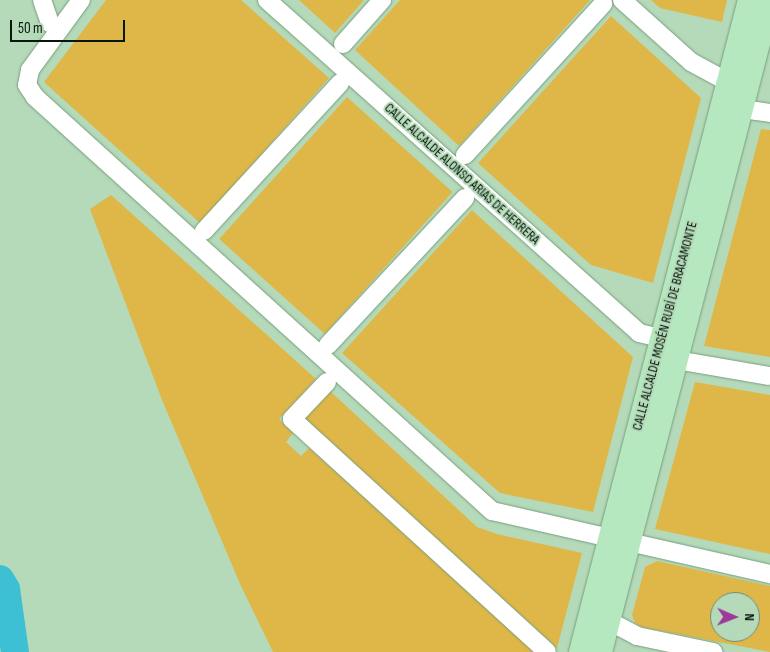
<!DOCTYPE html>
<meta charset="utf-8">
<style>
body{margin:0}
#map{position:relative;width:770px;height:652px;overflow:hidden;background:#b4dab9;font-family:"Sofia Sans Condensed",sans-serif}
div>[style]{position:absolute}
.green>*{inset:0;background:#dfb748;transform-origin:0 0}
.river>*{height:28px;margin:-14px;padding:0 14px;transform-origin:14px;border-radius:14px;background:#3dc0d3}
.roads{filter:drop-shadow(0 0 1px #7a9d7f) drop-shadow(0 0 1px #7a9d7f)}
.minor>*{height:18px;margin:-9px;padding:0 9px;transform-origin:9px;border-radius:9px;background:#fff}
.major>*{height:22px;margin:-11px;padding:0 11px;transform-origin:11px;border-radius:11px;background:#b5e8be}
span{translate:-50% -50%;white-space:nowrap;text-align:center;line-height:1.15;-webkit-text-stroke:4px #b4dab9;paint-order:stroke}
.street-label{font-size:14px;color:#08160b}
.north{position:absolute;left:710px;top:592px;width:50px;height:50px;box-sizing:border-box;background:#b4dab9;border:1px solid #6f8c73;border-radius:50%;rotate:91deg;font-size:14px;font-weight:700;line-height:20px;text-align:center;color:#08160b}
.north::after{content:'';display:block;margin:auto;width:18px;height:22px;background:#9f389b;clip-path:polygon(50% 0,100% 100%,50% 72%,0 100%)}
.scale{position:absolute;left:10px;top:20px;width:115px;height:22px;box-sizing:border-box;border:2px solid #08160b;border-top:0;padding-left:6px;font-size:15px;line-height:18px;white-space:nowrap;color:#08160b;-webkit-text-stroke:4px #b4dab9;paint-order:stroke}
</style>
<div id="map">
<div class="green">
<div style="clip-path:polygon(106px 0,241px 0,329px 78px,200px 223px,44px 82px)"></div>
<div style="clip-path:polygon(299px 0,364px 0,335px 33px)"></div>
<div style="clip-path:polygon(400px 0,590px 0,459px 146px,355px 50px)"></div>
<div style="clip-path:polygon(651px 0,727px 0,722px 22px,660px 8px)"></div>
<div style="clip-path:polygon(611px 16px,701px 98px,653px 283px,591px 265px,478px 163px)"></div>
<div style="left:347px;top:97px;width:142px;height:191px;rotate:42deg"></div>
<div style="clip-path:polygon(761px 129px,770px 130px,770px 357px,704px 346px)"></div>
<div style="clip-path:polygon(111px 195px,316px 379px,279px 419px,293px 433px,286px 442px,301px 456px,309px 448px,537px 652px,273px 652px,241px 586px,162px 400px,90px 209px)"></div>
<div style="clip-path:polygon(472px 210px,633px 357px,593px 512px,500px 493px,342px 353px)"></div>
<div style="clip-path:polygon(695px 382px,770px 395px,770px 554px,655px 529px)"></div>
<div style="clip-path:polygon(330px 391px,477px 527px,497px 534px,582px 553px,557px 648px,304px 418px)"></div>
<div style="clip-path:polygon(evenodd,657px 561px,770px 586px,770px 652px,641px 627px,635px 623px,632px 615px,645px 567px,657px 561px,720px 602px,750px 602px,750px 632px,720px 632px,720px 602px)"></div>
</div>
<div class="river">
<div style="left:0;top:579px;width:12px;rotate:59deg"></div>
<div style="left:6px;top:589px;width:64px;rotate:81.9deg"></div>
</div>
<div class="roads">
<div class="minor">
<div style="left:42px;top:0;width:24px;rotate:71deg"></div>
<div style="left:50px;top:23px;width:11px;rotate:34deg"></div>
<div style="left:81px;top:0;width:87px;rotate:126.1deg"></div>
<div style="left:30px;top:70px;width:15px;rotate:101deg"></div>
<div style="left:27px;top:85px;width:14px;rotate:56deg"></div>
<div style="left:35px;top:97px;width:617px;rotate:42.17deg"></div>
<div style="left:492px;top:511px;width:121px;rotate:12.9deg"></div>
<div style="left:267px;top:0;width:499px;rotate:41.8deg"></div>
<div style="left:639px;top:333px;width:23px;rotate:13deg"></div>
<div style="left:622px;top:0;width:93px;rotate:41.9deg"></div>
<div style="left:691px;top:62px;width:42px;rotate:28.4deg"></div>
<div style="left:343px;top:44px;width:59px;rotate:-48.4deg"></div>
<div style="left:742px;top:109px;width:28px;rotate:8deg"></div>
<div style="left:465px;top:155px;width:205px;rotate:-47.6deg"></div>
<div style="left:204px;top:231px;width:201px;rotate:-47.4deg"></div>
<div style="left:328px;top:345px;width:201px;rotate:-47deg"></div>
<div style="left:676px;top:360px;width:95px;rotate:9.7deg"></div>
<div style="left:327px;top:382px;width:51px;rotate:133.4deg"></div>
<div style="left:292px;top:419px;width:345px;rotate:42.4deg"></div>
<div style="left:629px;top:542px;width:145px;rotate:12.8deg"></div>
<div style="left:609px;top:621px;width:32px;rotate:28deg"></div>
<div style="left:637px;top:636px;width:78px;rotate:11.9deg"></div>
</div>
<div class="major">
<div style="left:580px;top:652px;width:674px;rotate:-75.47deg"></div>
<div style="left:601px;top:652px;width:673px;rotate:-75.45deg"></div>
</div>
</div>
<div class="street-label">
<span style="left:462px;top:174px;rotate:42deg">CALLE ALCALDE ALONSO ARIAS DE HERRERA</span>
<span style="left:665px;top:326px;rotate:-75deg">CALLE ALCALDE MOSÉN RUBÍ DE BRACAMONTE</span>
</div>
<div class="north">N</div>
<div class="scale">50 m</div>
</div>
